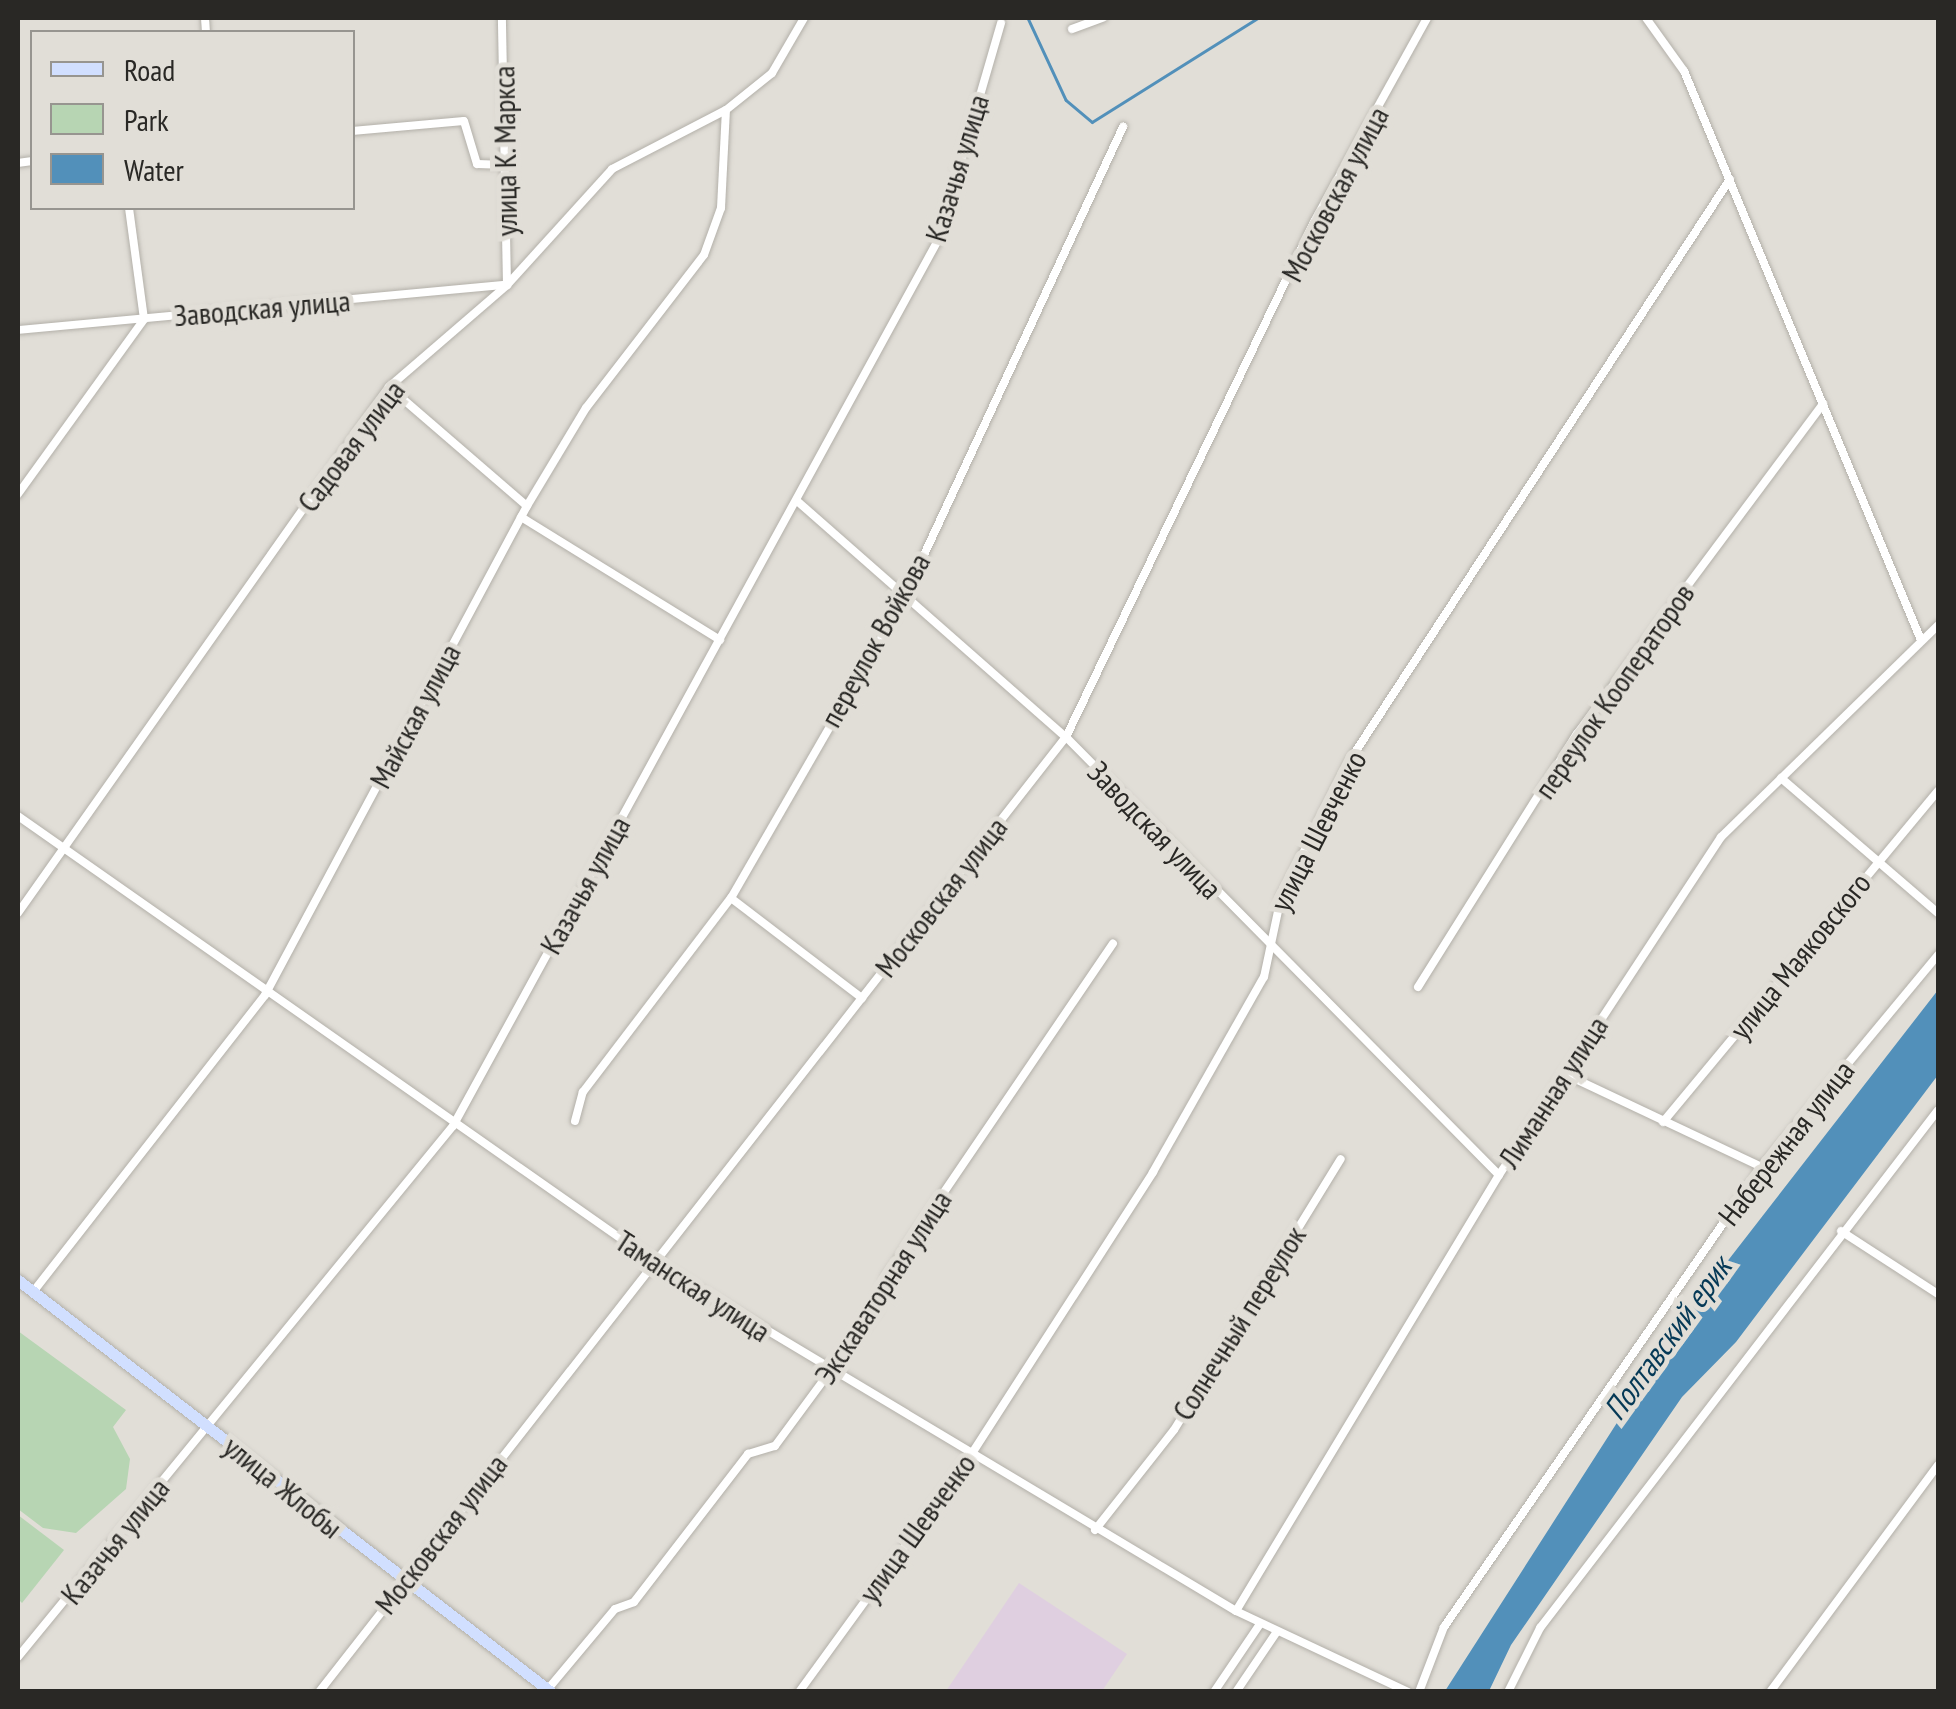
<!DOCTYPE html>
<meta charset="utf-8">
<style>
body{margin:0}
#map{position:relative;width:1956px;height:1709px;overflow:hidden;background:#e1ded7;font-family:"PT Sans Narrow",sans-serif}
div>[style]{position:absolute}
.education>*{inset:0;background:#dfcfe0}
.green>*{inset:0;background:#b7d5b3}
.water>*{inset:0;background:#5290ba}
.stream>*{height:2.5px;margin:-1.25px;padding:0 1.25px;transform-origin:1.25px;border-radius:1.25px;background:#5290ba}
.roads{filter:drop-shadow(0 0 2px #b3b0a9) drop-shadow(0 0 2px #b3b0a9)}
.street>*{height:8px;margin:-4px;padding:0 4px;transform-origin:4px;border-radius:4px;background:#fff}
.secondary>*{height:11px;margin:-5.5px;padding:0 5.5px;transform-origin:5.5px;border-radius:5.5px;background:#d1dfff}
span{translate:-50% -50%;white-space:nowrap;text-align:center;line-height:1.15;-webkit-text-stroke:10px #e1ded7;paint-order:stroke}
.street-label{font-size:30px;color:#292825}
.water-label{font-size:32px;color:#053956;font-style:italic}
.frame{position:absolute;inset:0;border:20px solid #292825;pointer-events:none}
.legend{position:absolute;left:30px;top:30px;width:325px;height:180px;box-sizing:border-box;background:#e1ded7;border:2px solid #979590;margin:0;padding:12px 18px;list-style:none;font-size:30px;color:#292825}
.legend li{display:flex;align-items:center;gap:20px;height:50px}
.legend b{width:50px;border:2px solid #979590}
</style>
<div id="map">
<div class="education">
<div style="clip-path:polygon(1019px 1583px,1127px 1654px,1102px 1691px,946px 1691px)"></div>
</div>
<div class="green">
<div style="clip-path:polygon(18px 1331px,126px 1410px,113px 1427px,130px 1459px,126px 1489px,76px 1533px,43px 1528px,18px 1509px)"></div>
<div style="clip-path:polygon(18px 1515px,64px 1550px,22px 1603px,18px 1599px)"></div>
</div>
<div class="water">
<div style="clip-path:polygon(1938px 990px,1938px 1075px,1736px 1342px,1682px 1397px,1511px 1645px,1489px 1691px,1445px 1691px,1688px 1312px)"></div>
</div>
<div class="stream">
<div style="left:1028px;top:18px;width:90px;rotate:65.1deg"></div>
<div style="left:1066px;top:100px;width:34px;rotate:40deg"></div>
<div style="left:1092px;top:122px;width:196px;rotate:-32.1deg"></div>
</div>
<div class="roads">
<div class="street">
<div style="left:205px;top:18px;width:14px;rotate:86deg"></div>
<div style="left:1646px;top:18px;width:65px;rotate:54.4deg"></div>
<div style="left:1684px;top:71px;width:616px;rotate:67.39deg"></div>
<div style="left:1072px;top:29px;width:33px;rotate:-20deg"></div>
<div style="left:352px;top:131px;width:112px;rotate:-5.1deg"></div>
<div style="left:464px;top:121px;width:45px;rotate:73.2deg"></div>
<div style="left:477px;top:164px;width:30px;rotate:2deg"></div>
<div style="left:18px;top:163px;width:14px;rotate:-8deg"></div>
<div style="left:18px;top:330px;width:491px;rotate:-5.3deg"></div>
<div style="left:507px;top:285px;width:267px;rotate:-91.1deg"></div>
<div style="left:389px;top:387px;width:182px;rotate:40.8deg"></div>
<div style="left:18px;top:494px;width:216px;rotate:-54.2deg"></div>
<div style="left:144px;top:319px;width:112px;rotate:-97.7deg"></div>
<div style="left:797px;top:501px;width:358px;rotate:41.3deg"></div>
<div style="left:1066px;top:737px;width:616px;rotate:45.33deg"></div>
<div style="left:521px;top:517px;width:234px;rotate:31.7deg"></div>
<div style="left:1781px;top:778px;width:207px;rotate:40.7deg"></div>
<div style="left:18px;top:816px;width:784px;rotate:35.03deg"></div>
<div style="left:660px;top:1266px;width:671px;rotate:30.92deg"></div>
<div style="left:1236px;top:1611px;width:190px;rotate:25.2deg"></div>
<div style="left:731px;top:898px;width:165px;rotate:37.4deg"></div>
<div style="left:18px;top:913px;width:644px;rotate:-54.8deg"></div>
<div style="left:389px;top:387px;width:156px;rotate:-40.8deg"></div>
<div style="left:507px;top:285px;width:156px;rotate:-47.8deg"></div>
<div style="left:612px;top:169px;width:128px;rotate:-27.4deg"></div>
<div style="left:726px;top:110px;width:59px;rotate:-38.8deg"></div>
<div style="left:772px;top:73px;width:64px;rotate:-59.8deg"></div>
<div style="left:1418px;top:987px;width:299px;rotate:-57.9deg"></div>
<div style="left:1577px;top:734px;width:412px;rotate:-53.3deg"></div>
<div style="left:1565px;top:1074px;width:218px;rotate:25.3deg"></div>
<div style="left:575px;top:1121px;width:30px;rotate:-75deg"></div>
<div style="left:583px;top:1092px;width:244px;rotate:-52.7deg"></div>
<div style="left:731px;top:898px;width:344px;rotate:-60deg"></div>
<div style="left:903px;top:600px;width:522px;rotate:-65.06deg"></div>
<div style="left:1663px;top:1122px;width:430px;rotate:-50.3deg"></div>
<div style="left:1841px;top:1231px;width:116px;rotate:33deg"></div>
<div style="left:33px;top:1292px;width:377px;rotate:-52deg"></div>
<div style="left:265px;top:995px;width:555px;rotate:-61.82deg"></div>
<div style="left:527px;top:506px;width:114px;rotate:-59deg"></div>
<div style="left:586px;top:408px;width:193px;rotate:-52.4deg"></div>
<div style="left:704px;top:255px;width:50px;rotate:-70.1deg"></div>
<div style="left:721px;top:208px;width:98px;rotate:-87.1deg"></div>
<div style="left:1095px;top:1530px;width:127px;rotate:-51.7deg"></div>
<div style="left:1174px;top:1430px;width:318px;rotate:-58.4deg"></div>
<div style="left:1236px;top:1611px;width:509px;rotate:-58.9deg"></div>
<div style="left:1499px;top:1175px;width:404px;rotate:-56.7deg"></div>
<div style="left:1721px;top:837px;width:303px;rotate:-44.3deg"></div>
<div style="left:18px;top:1657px;width:686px;rotate:-50.68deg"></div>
<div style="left:453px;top:1126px;width:1010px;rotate:-61.3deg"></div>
<div style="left:938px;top:240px;width:226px;rotate:-73.8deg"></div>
<div style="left:548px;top:1689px;width:104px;rotate:-50.1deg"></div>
<div style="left:615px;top:1609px;width:20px;rotate:-20deg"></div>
<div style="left:634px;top:1602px;width:187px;rotate:-52.4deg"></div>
<div style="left:748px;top:1454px;width:28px;rotate:-17deg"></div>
<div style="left:775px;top:1446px;width:170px;rotate:-53.6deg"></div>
<div style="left:876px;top:1309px;width:35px;rotate:-72deg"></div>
<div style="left:887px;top:1276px;width:402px;rotate:-55.8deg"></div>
<div style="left:319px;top:1692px;width:1212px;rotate:-51.97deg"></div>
<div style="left:1066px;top:737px;width:572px;rotate:-64.29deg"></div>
<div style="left:1314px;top:222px;width:233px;rotate:-61deg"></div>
<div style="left:799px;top:1692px;width:289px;rotate:-54deg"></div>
<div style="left:969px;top:1458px;width:340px;rotate:-57.2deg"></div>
<div style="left:1153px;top:1172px;width:224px;rotate:-60.4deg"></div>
<div style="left:1264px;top:977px;width:82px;rotate:-78deg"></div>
<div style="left:1281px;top:897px;width:153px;rotate:-63.3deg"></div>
<div style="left:1350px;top:760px;width:694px;rotate:-56.81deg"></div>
<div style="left:1214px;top:1692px;width:82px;rotate:-55.9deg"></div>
<div style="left:1236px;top:1692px;width:71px;rotate:-55.9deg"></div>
<div style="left:1419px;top:1692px;width:70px;rotate:-69deg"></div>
<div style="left:1444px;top:1627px;width:559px;rotate:-55.34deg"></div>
<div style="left:1762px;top:1167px;width:276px;rotate:-50.3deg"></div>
<div style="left:1508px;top:1692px;width:72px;rotate:-63.4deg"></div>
<div style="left:1540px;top:1628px;width:653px;rotate:-52.46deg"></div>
<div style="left:1770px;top:1692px;width:282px;rotate:-53.5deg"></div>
</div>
<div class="secondary">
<div style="left:18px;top:1280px;width:674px;rotate:37.7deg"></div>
</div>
</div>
<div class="street-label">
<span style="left:505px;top:151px;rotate:-91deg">улица К. Маркса</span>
<span style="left:957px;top:168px;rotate:-73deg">Казачья улица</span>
<span style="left:1335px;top:194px;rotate:-62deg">Московская улица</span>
<span style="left:262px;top:308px;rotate:-5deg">Заводская улица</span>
<span style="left:351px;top:446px;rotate:-53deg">Садовая улица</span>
<span style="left:875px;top:640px;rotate:-61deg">переулок Войкова</span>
<span style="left:1614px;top:691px;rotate:-55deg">переулок Кооператоров</span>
<span style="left:415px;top:716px;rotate:-62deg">Майская улица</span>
<span style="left:1155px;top:830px;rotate:46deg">Заводская улица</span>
<span style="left:1318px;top:831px;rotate:-63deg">улица Шевченко</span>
<span style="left:585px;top:885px;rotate:-61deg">Казачья улица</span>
<span style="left:941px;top:897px;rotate:-52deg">Московская улица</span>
<span style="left:1800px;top:956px;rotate:-51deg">улица Маяковского</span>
<span style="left:1553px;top:1092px;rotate:-57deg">Лиманная улица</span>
<span style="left:1786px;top:1143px;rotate:-52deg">Набережная улица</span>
<span style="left:693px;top:1286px;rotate:33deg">Таманская улица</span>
<span style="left:883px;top:1287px;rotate:-57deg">Экскаваторная улица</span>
<span style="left:1239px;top:1323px;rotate:-58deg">Солнечный переулок</span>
<span style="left:283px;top:1487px;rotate:39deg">улица Жлобы</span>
<span style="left:917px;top:1528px;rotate:-54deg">улица Шевченко</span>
<span style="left:441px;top:1534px;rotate:-52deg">Московская улица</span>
<span style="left:115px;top:1541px;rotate:-51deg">Казачья улица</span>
</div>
<div class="water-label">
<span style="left:1667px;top:1338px;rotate:-54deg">Полтавский ерик</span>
</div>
<div class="frame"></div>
<ul class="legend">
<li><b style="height:12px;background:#d1dfff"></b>Road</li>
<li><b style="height:28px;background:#b7d5b3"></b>Park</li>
<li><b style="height:28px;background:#5290ba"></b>Water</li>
</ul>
</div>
